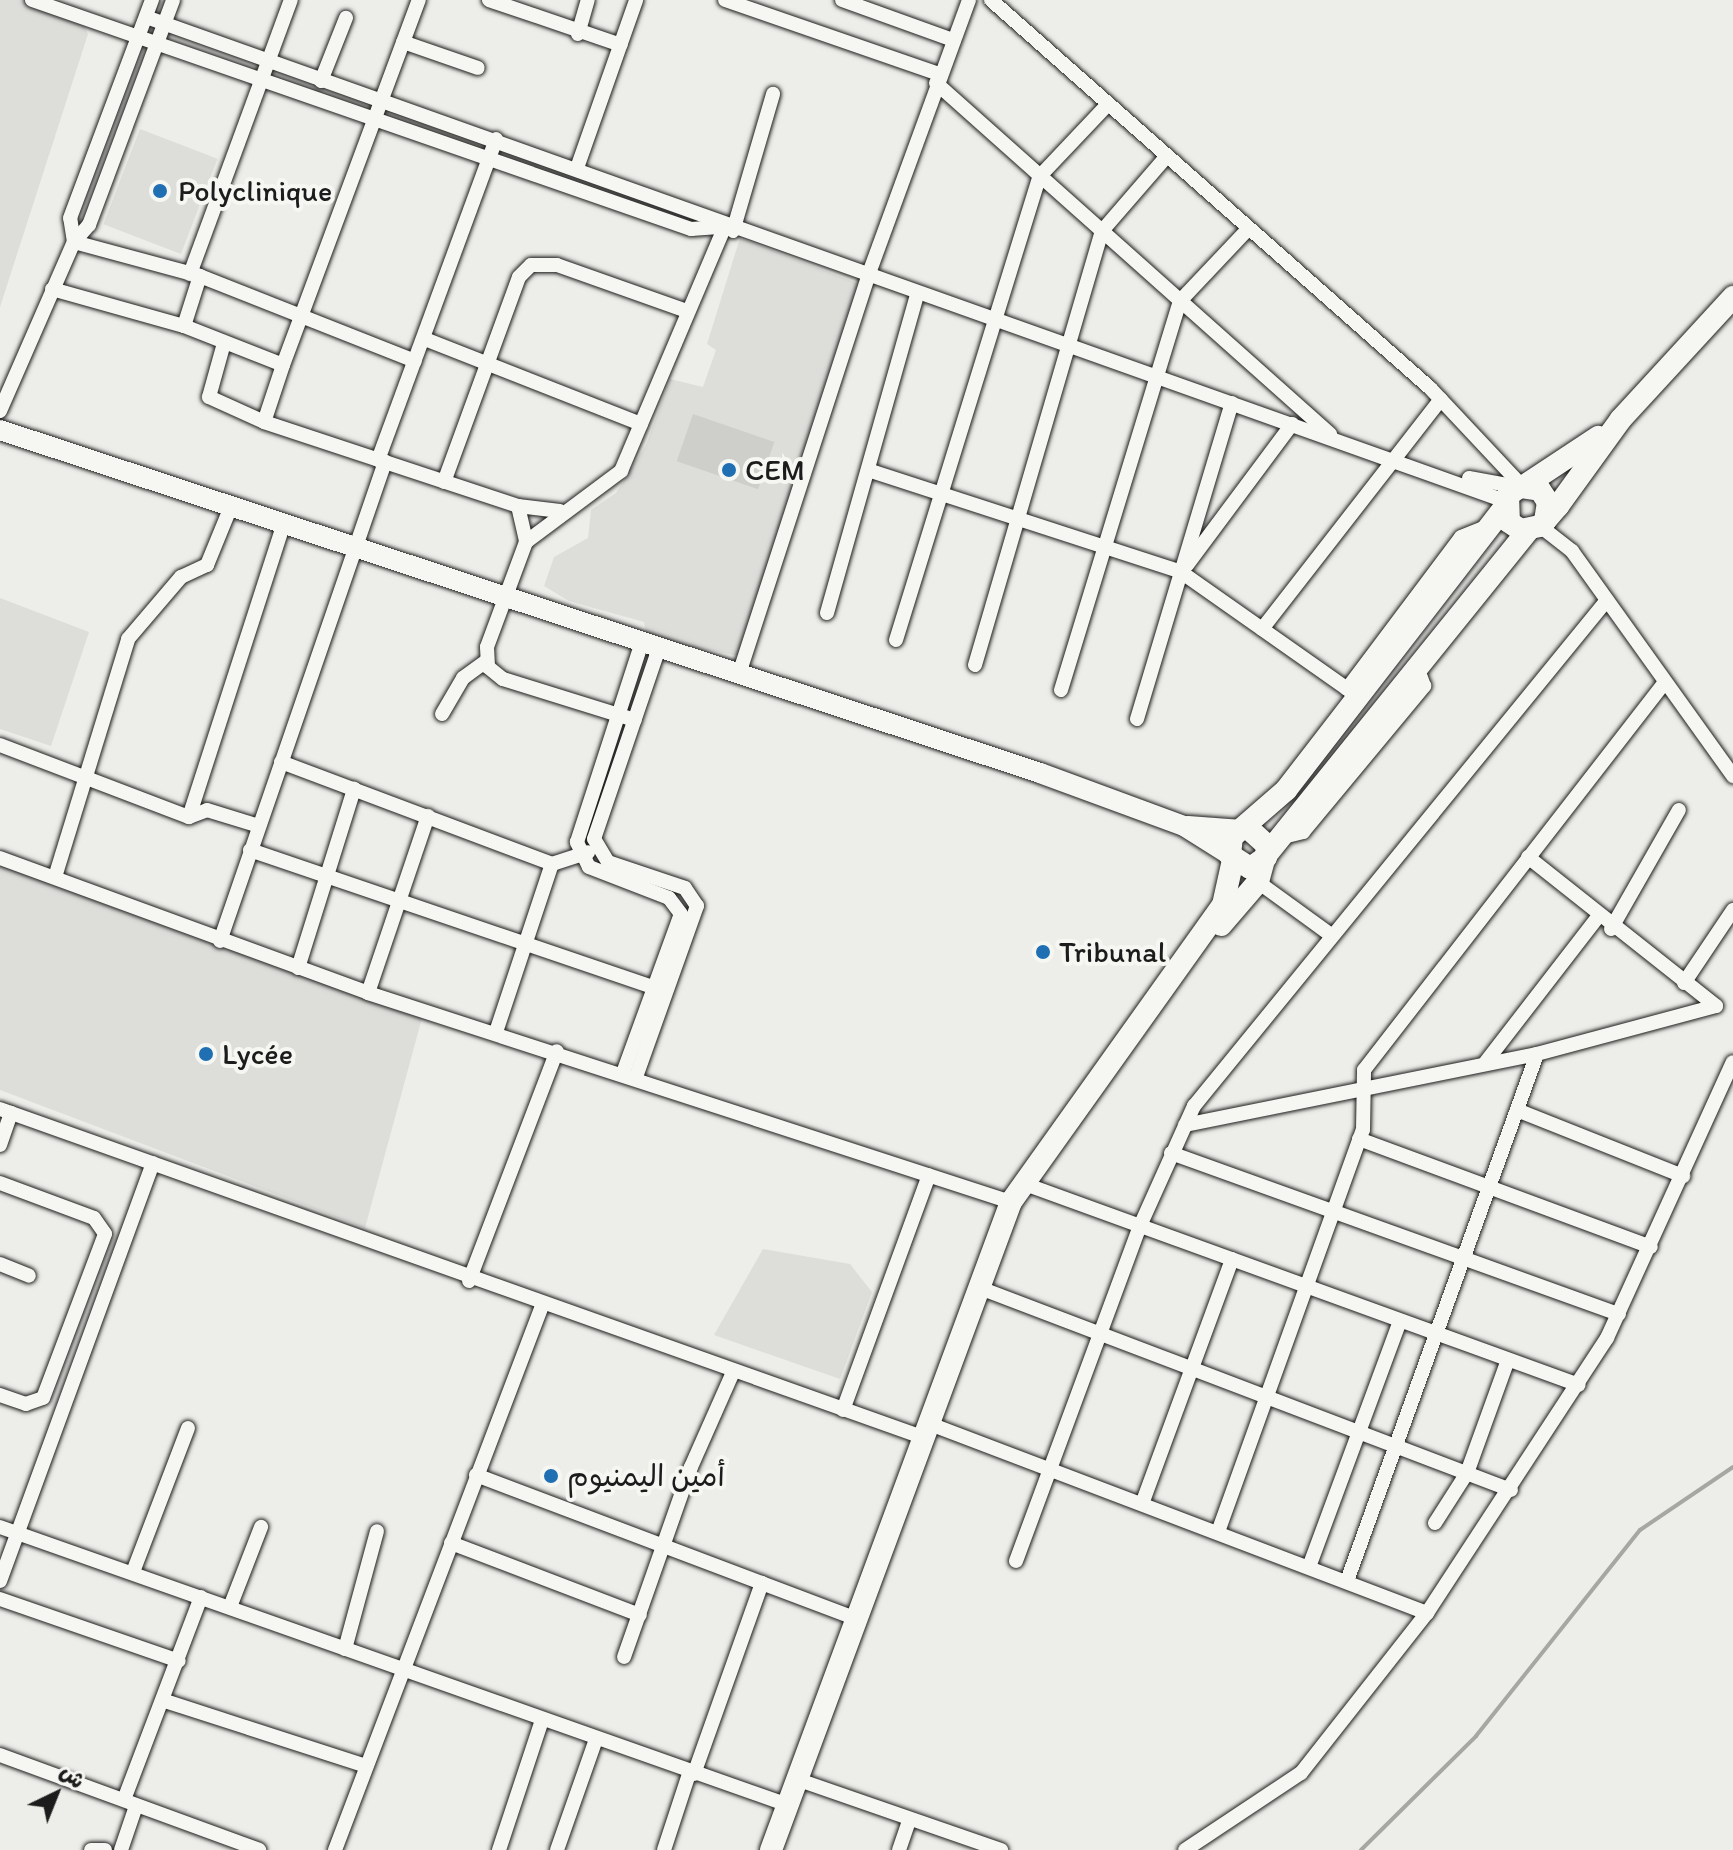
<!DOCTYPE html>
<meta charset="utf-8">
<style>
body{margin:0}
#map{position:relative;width:1733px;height:1850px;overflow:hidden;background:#edede9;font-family:Itim,"Playpen Sans Arabic",sans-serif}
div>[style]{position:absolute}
.built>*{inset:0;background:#ddddda;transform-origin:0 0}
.green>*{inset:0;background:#cececb;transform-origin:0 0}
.stream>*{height:4px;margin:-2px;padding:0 2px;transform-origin:2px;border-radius:2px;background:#a6a6a3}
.roads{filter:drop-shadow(0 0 2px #1c1c1c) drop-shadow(0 0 2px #1c1c1c)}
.minor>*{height:14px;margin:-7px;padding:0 7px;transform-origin:7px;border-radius:7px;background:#f6f6f2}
.secondary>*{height:20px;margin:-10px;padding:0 10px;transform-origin:10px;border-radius:10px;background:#f6f6f2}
.primary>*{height:22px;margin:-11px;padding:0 11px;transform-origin:11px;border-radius:11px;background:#f6f6f2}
.dots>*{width:22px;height:22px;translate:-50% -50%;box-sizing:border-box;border:4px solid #f6f6f2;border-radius:50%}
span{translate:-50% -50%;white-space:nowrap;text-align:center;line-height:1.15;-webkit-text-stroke:8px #f6f6f2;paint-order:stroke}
.poi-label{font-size:30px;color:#1c1c1c}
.left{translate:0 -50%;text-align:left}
.north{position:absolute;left:16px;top:1754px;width:80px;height:80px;-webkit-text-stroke:6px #f6f6f2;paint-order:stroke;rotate:43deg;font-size:22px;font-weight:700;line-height:32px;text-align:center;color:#1c1c1c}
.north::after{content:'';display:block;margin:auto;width:28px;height:36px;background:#1c1c1c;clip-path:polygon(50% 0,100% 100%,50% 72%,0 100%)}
</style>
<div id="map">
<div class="built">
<div style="clip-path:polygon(0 0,29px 0,80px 17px,88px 34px,0 307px)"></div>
<div style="left:140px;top:129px;width:83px;height:102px;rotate:21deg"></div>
<div style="clip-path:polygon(740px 238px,862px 285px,739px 656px,647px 638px,644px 622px,569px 601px,544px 586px,554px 557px,588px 538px,591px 510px,616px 493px,646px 445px,670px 379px,703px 387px,716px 350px,707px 344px)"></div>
<div style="clip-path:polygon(0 598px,89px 632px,51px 746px,0 729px)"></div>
<div style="clip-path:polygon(0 863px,422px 1018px,365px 1228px,0 1090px)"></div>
<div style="clip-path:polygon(763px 1249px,850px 1264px,872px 1292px,840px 1379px,714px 1335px)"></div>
</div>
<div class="green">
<div style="left:693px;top:414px;width:86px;height:50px;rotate:19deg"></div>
</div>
<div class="stream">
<div style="left:1361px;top:1850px;width:162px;rotate:-44.7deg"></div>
<div style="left:1476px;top:1736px;width:263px;rotate:-51.5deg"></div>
<div style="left:1640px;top:1530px;width:112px;rotate:-34.1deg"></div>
</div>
<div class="roads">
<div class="minor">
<div style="left:32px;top:0;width:698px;rotate:19.16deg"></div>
<div style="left:691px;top:229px;width:28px;rotate:-4deg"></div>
<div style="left:489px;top:0;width:139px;rotate:18.8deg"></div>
<div style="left:725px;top:0;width:226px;rotate:19.1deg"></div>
<div style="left:842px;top:0;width:118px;rotate:19.8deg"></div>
<div style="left:991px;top:0;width:586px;rotate:41.47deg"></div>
<div style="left:1430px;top:388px;width:134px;rotate:46.8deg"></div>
<div style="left:146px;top:17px;width:1443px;rotate:19.6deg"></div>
<div style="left:578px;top:34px;width:35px;rotate:-74deg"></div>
<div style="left:403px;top:42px;width:79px;rotate:19.1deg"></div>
<div style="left:321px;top:81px;width:68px;rotate:-68.4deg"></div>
<div style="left:936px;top:83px;width:528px;rotate:41.7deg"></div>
<div style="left:577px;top:168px;width:178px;rotate:-70.6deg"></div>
<div style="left:733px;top:231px;width:143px;rotate:-73.7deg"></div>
<div style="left:74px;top:242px;width:131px;rotate:15.1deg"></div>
<div style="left:200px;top:276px;width:231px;rotate:21.6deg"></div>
<div style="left:74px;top:242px;width:24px;rotate:-99deg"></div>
<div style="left:70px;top:218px;width:233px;rotate:-69.4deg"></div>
<div style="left:190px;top:274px;width:292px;rotate:-69.8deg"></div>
<div style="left:52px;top:289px;width:137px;rotate:15.7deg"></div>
<div style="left:184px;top:326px;width:106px;rotate:21.5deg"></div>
<div style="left:283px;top:365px;width:60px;rotate:108.4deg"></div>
<div style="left:264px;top:422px;width:268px;rotate:18.3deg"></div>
<div style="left:518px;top:506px;width:37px;rotate:77deg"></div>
<div style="left:526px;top:542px;width:112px;rotate:110.4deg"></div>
<div style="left:487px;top:647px;width:20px;rotate:87deg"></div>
<div style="left:488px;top:667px;width:19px;rotate:39deg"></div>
<div style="left:503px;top:679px;width:138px;rotate:17.3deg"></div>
<div style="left:184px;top:326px;width:52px;rotate:-72.3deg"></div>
<div style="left:425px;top:339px;width:232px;rotate:21.5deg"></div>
<div style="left:224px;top:343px;width:56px;rotate:105.5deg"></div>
<div style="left:209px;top:397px;width:60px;rotate:24.4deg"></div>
<div style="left:283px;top:365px;width:390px;rotate:-69.6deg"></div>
<div style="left:0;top:411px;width:184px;rotate:-66.4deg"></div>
<div style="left:74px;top:242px;width:23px;rotate:-49deg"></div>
<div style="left:89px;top:225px;width:240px;rotate:-69.5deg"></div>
<div style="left:378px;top:460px;width:342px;rotate:-69.8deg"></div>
<div style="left:868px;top:470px;width:329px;rotate:18deg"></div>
<div style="left:1181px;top:572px;width:219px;rotate:35.1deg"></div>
<div style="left:1469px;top:478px;width:51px;rotate:10.2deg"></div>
<div style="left:444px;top:482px;width:218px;rotate:-69.9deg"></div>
<div style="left:519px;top:277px;width:17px;rotate:-45deg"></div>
<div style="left:531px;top:265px;width:26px"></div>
<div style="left:557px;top:265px;width:138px;rotate:19.5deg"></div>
<div style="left:518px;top:506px;width:42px;rotate:6.8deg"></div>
<div style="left:1540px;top:526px;width:41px;rotate:38deg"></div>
<div style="left:1572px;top:551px;width:277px;rotate:54.4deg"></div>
<div style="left:526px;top:542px;width:119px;rotate:-36.8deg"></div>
<div style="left:621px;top:471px;width:264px;rotate:-67deg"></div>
<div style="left:1187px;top:565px;width:176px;rotate:-53.3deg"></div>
<div style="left:827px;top:613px;width:331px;rotate:-74.2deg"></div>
<div style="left:1262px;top:629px;width:291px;rotate:-52.1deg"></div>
<div style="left:896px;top:640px;width:486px;rotate:-72.8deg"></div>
<div style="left:1040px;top:176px;width:99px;rotate:-46.6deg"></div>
<div style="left:975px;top:665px;width:452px;rotate:-73.7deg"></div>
<div style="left:1102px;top:231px;width:99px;rotate:-49.1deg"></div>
<div style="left:739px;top:674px;width:418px;rotate:-72deg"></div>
<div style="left:868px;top:276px;width:294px;rotate:-69.9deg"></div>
<div style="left:1347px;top:689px;width:190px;rotate:-53.1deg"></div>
<div style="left:1461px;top:537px;width:35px;rotate:-22deg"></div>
<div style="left:1061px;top:690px;width:407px;rotate:-73deg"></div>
<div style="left:1180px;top:301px;width:100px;rotate:-46.6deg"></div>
<div style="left:442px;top:714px;width:42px;rotate:-59.7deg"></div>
<div style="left:463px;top:678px;width:29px;rotate:-36deg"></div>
<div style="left:1137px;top:719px;width:330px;rotate:-73.3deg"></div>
<div style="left:0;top:745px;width:202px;rotate:20.9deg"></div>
<div style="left:189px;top:817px;width:19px;rotate:-21deg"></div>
<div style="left:207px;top:810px;width:54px;rotate:17.1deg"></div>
<div style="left:281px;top:762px;width:290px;rotate:20.6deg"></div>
<div style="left:552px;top:864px;width:38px;rotate:-18deg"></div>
<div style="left:189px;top:817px;width:309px;rotate:-72.1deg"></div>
<div style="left:1283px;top:837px;width:21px;rotate:-14deg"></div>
<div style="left:1303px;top:832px;width:190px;rotate:-50.3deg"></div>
<div style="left:1424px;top:686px;width:23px;rotate:-110deg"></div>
<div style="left:250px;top:850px;width:428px;rotate:18.8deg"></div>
<div style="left:1528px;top:857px;width:240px;rotate:38.4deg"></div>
<div style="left:0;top:858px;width:392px;rotate:20.1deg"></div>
<div style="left:368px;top:993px;width:676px;rotate:18.01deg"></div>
<div style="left:55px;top:877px;width:249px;rotate:-72.9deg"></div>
<div style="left:128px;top:639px;width:82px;rotate:-49.5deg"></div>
<div style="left:181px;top:577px;width:29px;rotate:-25deg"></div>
<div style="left:207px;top:565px;width:66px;rotate:-67.7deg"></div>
<div style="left:1258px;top:882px;width:90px;rotate:36deg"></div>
<div style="left:1611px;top:929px;width:137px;rotate:-60.3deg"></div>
<div style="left:220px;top:941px;width:507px;rotate:-70.99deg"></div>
<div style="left:298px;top:968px;width:188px;rotate:-72.6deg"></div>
<div style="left:1684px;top:983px;width:88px;rotate:-56.1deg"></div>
<div style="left:368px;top:993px;width:187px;rotate:-71.3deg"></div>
<div style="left:496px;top:1032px;width:177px;rotate:-71.6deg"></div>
<div style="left:1485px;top:1063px;width:183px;rotate:-52.3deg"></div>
<div style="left:623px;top:1073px;width:169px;rotate:-70deg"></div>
<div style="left:681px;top:914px;width:20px;rotate:-127deg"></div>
<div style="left:669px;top:898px;width:86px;rotate:-158.8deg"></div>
<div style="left:589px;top:867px;width:28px;rotate:-116deg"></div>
<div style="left:577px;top:842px;width:210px;rotate:-72deg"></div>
<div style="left:636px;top:1077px;width:182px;rotate:-70.4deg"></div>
<div style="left:697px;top:906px;width:22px;rotate:-124deg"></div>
<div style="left:685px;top:888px;width:81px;rotate:-161.3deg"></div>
<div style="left:608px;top:862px;width:27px;rotate:-121deg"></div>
<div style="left:594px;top:839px;width:202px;rotate:-71.2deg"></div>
<div style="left:0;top:1109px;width:982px;rotate:19.58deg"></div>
<div style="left:1517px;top:1110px;width:179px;rotate:21.7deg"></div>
<div style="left:1185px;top:1125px;width:359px;rotate:-11.4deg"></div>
<div style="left:1537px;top:1054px;width:185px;rotate:-15deg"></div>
<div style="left:1359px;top:1139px;width:311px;rotate:20.3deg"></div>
<div style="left:0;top:1145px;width:34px;rotate:-71deg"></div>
<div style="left:1171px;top:1153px;width:476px;rotate:19.8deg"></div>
<div style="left:0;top:1183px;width:100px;rotate:20.4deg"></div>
<div style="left:94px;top:1218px;width:19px;rotate:55deg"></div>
<div style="left:105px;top:1234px;width:175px;rotate:110.7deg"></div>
<div style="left:43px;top:1398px;width:18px;rotate:161deg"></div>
<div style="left:26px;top:1404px;width:28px;rotate:-161deg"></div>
<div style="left:1022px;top:1183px;width:592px;rotate:19.93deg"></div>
<div style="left:0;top:1264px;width:31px;rotate:22deg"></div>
<div style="left:469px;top:1281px;width:246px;rotate:-69.1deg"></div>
<div style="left:980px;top:1288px;width:568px;rotate:20.83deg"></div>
<div style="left:843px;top:1410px;width:250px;rotate:-69.9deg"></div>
<div style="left:930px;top:1424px;width:532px;rotate:20.82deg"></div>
<div style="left:476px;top:1475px;width:408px;rotate:20.7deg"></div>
<div style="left:1142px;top:1504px;width:261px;rotate:-69.8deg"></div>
<div style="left:1435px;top:1523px;width:59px;rotate:-57.4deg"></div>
<div style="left:1467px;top:1473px;width:120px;rotate:-70.1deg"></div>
<div style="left:0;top:1527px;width:836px;rotate:19.43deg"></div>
<div style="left:1218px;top:1532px;width:427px;rotate:-70.2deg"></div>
<div style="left:1363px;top:1130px;width:60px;rotate:-89deg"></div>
<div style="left:1364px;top:1070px;width:487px;rotate:-52.2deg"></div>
<div style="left:451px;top:1543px;width:202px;rotate:20.9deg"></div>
<div style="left:1016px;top:1561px;width:357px;rotate:-69.7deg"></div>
<div style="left:1140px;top:1226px;width:132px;rotate:-65.8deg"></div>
<div style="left:1194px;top:1106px;width:653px;rotate:-50.78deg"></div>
<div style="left:1309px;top:1567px;width:262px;rotate:-69.7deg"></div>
<div style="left:133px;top:1572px;width:154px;rotate:-69.1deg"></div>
<div style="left:0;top:1581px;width:445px;rotate:-69.9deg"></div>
<div style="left:1347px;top:1581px;width:560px;rotate:-70.17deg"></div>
<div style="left:0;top:1599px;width:189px;rotate:19.1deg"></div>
<div style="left:230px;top:1607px;width:86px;rotate:-68.8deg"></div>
<div style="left:345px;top:1649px;width:122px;rotate:-74.8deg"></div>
<div style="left:624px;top:1657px;width:201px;rotate:-70.6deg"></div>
<div style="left:691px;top:1467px;width:104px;rotate:-66.1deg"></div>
<div style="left:165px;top:1701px;width:211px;rotate:17.9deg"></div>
<div style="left:0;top:1755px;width:276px;rotate:20.1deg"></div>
<div style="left:694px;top:1774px;width:203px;rotate:-70.4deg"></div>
<div style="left:799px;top:1780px;width:214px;rotate:19.1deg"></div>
<div style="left:125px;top:1797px;width:214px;rotate:-69.2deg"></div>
<div style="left:91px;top:1850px;width:14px"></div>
<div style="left:121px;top:1850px;width:46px;rotate:-71.2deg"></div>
<div style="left:335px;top:1850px;width:582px;rotate:-69.17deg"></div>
<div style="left:499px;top:1850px;width:137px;rotate:-71.7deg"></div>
<div style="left:557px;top:1850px;width:118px;rotate:-70.6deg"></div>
<div style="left:664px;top:1850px;width:83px;rotate:-71.8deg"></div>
<div style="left:899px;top:1850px;width:28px;rotate:-71deg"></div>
<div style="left:1185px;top:1850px;width:139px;rotate:-33.6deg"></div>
<div style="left:1301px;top:1773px;width:204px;rotate:-51.8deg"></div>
<div style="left:1427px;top:1613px;width:329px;rotate:-56.8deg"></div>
<div style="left:1607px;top:1338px;width:303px;rotate:-65.5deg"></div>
</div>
<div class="secondary">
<div style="left:0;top:430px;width:1095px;rotate:18.25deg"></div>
<div style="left:1040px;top:773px;width:153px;rotate:20.2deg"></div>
<div style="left:1184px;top:826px;width:54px;rotate:32.2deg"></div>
<div style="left:1188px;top:826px;width:54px;rotate:4.2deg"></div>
</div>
<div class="primary">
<div style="left:1524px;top:486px;width:89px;rotate:-33.5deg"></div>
<div style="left:1545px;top:521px;width:19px;rotate:-81deg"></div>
<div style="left:1548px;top:502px;width:14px;rotate:-124deg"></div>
<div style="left:1540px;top:490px;width:20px;rotate:-171deg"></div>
<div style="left:1520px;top:487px;width:14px;rotate:146deg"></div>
<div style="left:1508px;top:495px;width:27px;rotate:88deg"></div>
<div style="left:1509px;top:522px;width:14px;rotate:34deg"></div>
<div style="left:1521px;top:530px;width:19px;rotate:-12deg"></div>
<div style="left:1540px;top:526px;width:7px;rotate:-45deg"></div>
<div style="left:1545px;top:521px;width:20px;rotate:-49deg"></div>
<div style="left:1558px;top:506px;width:107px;rotate:-54.1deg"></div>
<div style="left:1621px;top:419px;width:166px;rotate:-47.4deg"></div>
<div style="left:1249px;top:829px;width:24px;rotate:42deg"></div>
<div style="left:1267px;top:845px;width:12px;rotate:95deg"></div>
<div style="left:1266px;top:857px;width:19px;rotate:145deg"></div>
<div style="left:1250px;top:868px;width:24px;rotate:-147deg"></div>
<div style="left:1230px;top:855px;width:18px;rotate:-84deg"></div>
<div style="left:1232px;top:837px;width:72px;rotate:-41deg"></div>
<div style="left:1286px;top:790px;width:356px;rotate:-52.3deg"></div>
<div style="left:1267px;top:854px;width:416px;rotate:-51.1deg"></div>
<div style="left:1221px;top:925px;width:57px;rotate:-49.3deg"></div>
<div style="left:1258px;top:882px;width:23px;rotate:-75deg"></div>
<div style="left:771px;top:1850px;width:691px;rotate:-69.68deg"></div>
<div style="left:1011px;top:1202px;width:365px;rotate:-54.5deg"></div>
<div style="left:1223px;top:905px;width:46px;rotate:-77.5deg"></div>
</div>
</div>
<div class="dots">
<div style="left:160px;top:191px;background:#1f6fb2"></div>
<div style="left:729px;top:470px;background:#1f6fb2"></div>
<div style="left:1043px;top:952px;background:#1f6fb2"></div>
<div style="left:206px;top:1054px;background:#1f6fb2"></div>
<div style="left:551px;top:1476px;background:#1f6fb2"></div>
</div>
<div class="poi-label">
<span class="left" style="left:178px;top:191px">Polyclinique</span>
<span class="left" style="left:745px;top:470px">CEM</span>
<span class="left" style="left:1059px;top:952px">Tribunal</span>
<span class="left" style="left:222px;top:1054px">Lycée</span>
<span class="left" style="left:567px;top:1476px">أمين اليمنيوم</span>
</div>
<div class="north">ش</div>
</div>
